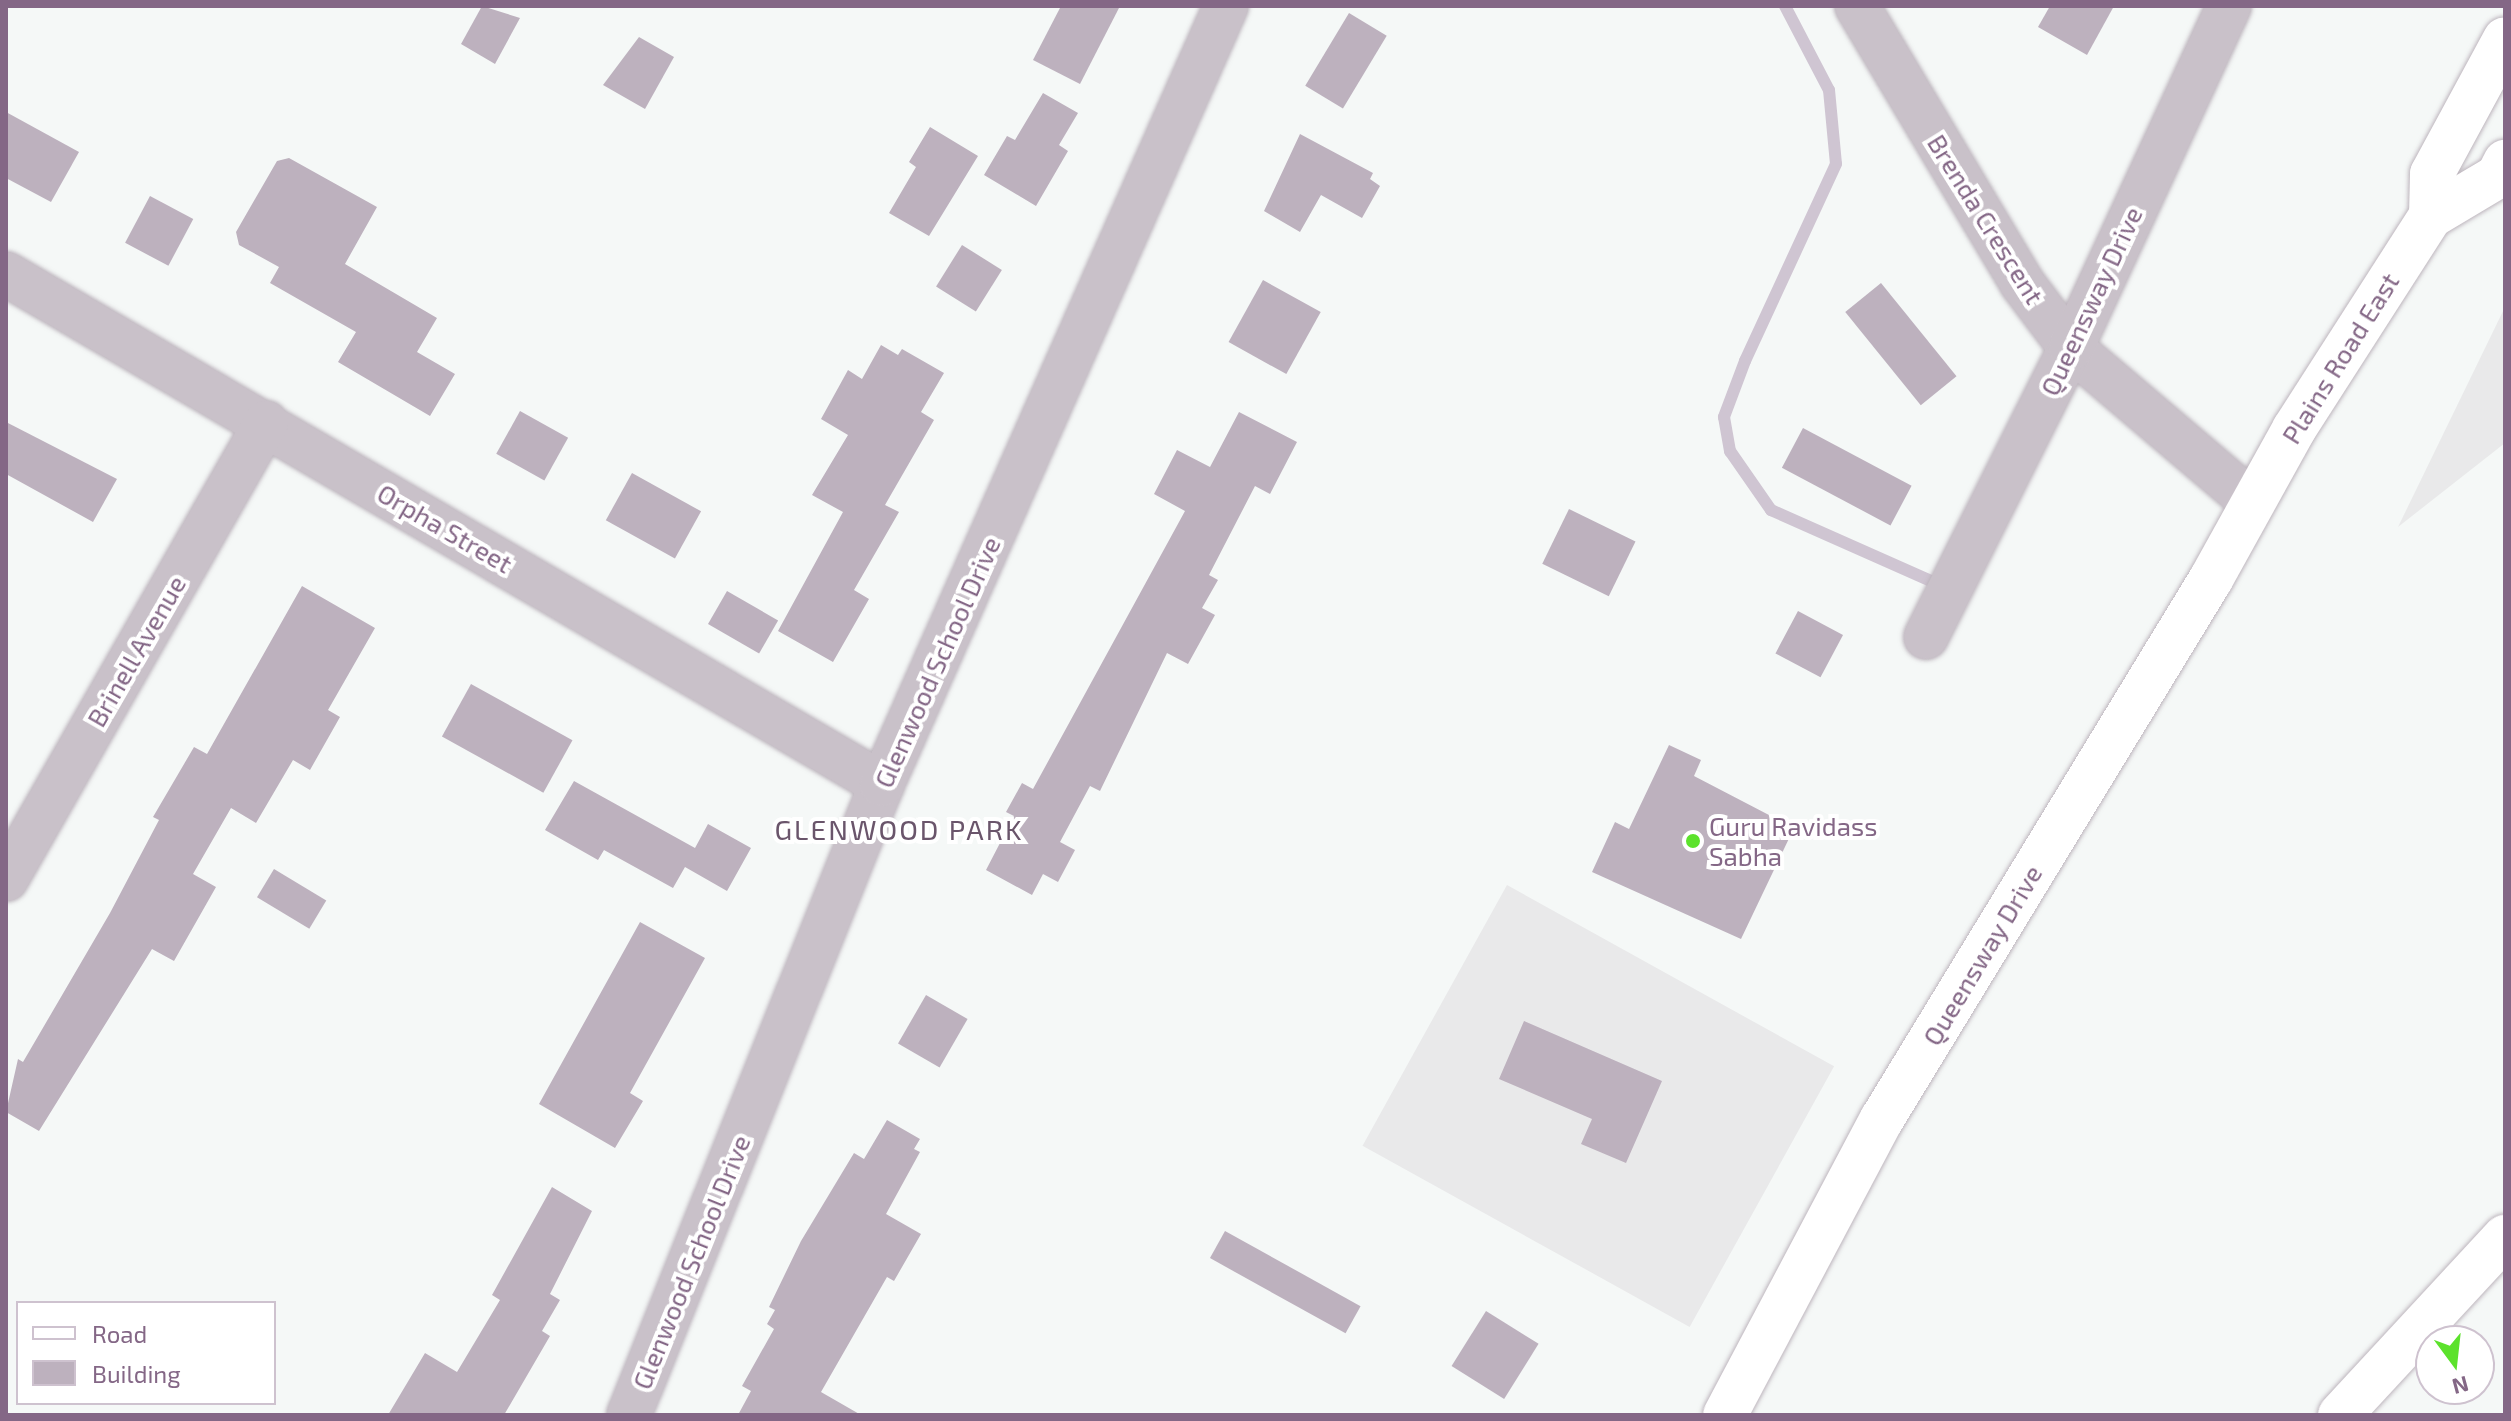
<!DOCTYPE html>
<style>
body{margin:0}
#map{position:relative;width:2511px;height:1421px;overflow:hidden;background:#f5f8f7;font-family:"Exo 2",sans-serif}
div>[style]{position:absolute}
.built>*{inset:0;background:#e9e9ea;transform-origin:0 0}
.stream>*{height:12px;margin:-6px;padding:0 6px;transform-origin:6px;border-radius:6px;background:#cfc5d2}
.building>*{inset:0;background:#bdb1be;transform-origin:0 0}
.roads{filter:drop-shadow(0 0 2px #bdb5bd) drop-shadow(0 0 2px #bdb5bd)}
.minor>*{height:44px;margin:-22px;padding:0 22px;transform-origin:22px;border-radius:22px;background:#c9c1c9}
.major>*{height:44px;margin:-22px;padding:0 22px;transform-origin:22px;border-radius:22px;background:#fff}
.highway>*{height:44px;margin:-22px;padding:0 22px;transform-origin:22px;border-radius:22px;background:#fff}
.dots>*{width:22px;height:22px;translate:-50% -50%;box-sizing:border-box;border:4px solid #fff;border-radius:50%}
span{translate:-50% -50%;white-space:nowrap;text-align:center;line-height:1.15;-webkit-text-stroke:8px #fff;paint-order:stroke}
.street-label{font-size:26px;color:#846786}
.poi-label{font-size:26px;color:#846786}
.left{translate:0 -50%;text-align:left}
.neighbourhood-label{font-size:28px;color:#6a556b;letter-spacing:2px}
.frame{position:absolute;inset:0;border:8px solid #846786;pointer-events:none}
.legend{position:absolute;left:16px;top:1301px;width:260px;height:104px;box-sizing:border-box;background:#fff;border:2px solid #cec2cf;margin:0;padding:10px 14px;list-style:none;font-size:24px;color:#846786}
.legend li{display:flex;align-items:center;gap:16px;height:40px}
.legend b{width:40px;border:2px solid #cec2cf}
.north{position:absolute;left:2415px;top:1325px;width:80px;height:80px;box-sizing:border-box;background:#fff;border:2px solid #cec2cf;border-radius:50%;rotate:165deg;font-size:22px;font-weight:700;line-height:32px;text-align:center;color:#846786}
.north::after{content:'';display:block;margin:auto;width:28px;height:36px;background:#5ce22c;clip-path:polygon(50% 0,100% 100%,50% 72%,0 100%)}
</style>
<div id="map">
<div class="built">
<div style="clip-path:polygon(2505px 307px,2505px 443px,2398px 527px)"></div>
<div style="left:1507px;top:885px;width:374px;height:298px;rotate:29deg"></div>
</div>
<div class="stream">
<div style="left:1785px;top:6px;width:95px;rotate:62.4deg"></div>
<div style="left:1829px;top:90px;width:74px;rotate:84.6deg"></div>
<div style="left:1836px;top:164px;width:217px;rotate:114.8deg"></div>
<div style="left:1745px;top:361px;width:60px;rotate:110.6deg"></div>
<div style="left:1724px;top:417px;width:35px;rotate:80deg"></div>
<div style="left:1730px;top:451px;width:72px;rotate:55.2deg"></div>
<div style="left:1771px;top:510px;width:183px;rotate:23.9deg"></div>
</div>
<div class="building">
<div style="clip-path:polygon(482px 6px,520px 18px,495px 64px,461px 44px)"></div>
<div style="clip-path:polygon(1061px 6px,1120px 6px,1080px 84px,1033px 60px)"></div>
<div style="clip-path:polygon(2050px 6px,2114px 6px,2087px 55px,2038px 27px)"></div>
<div style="left:1349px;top:13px;width:44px;height:85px;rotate:31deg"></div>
<div style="clip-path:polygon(639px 37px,674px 57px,645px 109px,603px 85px)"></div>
<div style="clip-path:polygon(1043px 93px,1078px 113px,1059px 145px,1068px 151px,1036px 206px,984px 175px,1007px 136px,1015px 140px)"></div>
<div style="clip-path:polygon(6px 112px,79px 152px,51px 202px,6px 178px)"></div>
<div style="clip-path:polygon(930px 127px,978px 156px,929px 236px,889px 213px,916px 167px,909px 162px)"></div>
<div style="clip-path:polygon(1300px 134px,1373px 173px,1370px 179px,1380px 186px,1362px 218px,1321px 195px,1300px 232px,1264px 211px)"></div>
<div style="clip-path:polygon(289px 158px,377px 207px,345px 264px,437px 318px,417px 352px,455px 374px,430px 416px,338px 362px,356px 332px,270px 283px,279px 267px,239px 245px,236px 232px,277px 161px)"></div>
<div style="left:150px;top:196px;width:49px;height:53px;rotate:28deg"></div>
<div style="left:962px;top:245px;width:47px;height:49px;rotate:32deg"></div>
<div style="left:1263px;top:280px;width:66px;height:71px;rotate:29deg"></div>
<div style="left:1881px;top:283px;width:120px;height:46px;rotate:51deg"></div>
<div style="clip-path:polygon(881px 345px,898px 355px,902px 349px,944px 373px,921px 412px,934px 420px,885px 505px,899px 512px,854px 590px,869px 599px,833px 662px,778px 631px,843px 512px,812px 495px,848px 435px,821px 419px,848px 370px,862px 379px)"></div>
<div style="left:520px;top:411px;width:55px;height:49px;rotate:29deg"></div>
<div style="clip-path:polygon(1239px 412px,1297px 442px,1270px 494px,1255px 486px,1209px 575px,1218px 580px,1202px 608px,1215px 615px,1188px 664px,1167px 653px,1100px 791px,1090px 786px,1060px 842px,1075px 850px,1058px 882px,1043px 874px,1032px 895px,986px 870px,1014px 816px,1006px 812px,1022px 783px,1033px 789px,1185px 511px,1154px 494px,1177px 450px,1210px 467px)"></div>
<div style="clip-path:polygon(6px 422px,117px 479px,93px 522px,6px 474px)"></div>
<div style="left:1803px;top:428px;width:123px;height:45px;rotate:28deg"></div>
<div style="left:632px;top:473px;width:79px;height:54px;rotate:29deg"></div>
<div style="left:1569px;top:509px;width:74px;height:61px;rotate:26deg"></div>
<div style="clip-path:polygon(302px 586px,375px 628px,328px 710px,340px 717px,310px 770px,293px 760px,256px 823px,231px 808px,193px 874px,216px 887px,174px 961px,152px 949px,39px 1131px,6px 1112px,18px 1059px,23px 1062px,110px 913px,159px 820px,153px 817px,194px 747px,207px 754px)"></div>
<div style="left:727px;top:591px;width:59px;height:38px;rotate:30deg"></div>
<div style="left:1798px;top:611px;width:51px;height:48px;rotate:28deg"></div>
<div style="left:471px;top:684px;width:116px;height:60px;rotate:29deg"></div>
<div style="clip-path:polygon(1669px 745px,1701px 760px,1694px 776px,1794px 828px,1741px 939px,1592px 872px,1615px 822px,1629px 829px)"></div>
<div style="clip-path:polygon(574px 781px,695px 848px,708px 824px,751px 848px,727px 891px,685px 867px,673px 888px,604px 850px,598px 860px,545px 830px)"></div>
<div style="left:274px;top:869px;width:61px;height:33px;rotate:31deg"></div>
<div style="clip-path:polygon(640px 922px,705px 958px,630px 1093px,643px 1101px,615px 1148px,539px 1104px)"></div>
<div style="left:926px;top:995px;width:48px;height:56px;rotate:30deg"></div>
<div style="clip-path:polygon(1524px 1021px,1662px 1081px,1626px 1163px,1581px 1144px,1592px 1119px,1499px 1079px)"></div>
<div style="clip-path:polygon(887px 1120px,920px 1139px,914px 1149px,920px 1152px,886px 1214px,921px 1234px,894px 1281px,887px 1277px,821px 1392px,861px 1415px,738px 1415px,751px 1391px,742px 1386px,774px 1329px,767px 1324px,775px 1310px,769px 1307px,801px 1241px,854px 1153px,864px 1159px)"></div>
<div style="clip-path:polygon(552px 1187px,592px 1211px,550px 1294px,560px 1300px,542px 1331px,550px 1336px,504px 1415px,388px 1415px,425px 1353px,457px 1372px,500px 1300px,492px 1295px)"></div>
<div style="left:1225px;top:1231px;width:155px;height:31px;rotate:29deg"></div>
<div style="left:1486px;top:1311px;width:62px;height:65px;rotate:32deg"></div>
</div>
<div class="roads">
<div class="minor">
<div style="left:1857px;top:6px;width:322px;rotate:59.2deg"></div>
<div style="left:2022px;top:283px;width:81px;rotate:53deg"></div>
<div style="left:2071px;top:348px;width:238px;rotate:40.4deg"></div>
<div style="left:6px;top:274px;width:1014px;rotate:30.21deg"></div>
<div style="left:1926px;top:637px;width:323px;rotate:-63.4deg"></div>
<div style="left:2071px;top:348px;width:377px;rotate:-65.2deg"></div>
<div style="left:6px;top:879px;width:525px;rotate:-60.31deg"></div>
<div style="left:629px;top:1415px;width:680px;rotate:-68.15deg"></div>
<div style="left:882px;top:784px;width:851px;rotate:-66.15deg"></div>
</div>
<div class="major">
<div style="left:2431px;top:216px;width:42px;rotate:-88.6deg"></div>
<div style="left:2432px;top:174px;width:153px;rotate:-61.6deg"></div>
<div style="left:1725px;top:1415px;width:335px;rotate:-62.1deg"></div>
<div style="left:1882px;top:1119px;width:632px;rotate:-58.65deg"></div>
<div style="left:2211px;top:579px;width:171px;rotate:-61deg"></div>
<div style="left:2294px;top:429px;width:253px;rotate:-57.3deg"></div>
<div style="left:2431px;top:216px;width:78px;rotate:-30.8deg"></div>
<div style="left:2498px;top:176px;width:16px;rotate:-63deg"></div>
</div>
<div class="highway">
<div style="left:2340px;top:1415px;width:243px;rotate:-47.2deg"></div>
</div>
</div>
<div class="dots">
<div style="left:1693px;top:841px;background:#5ce22c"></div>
</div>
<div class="street-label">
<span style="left:1986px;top:219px;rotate:58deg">Brenda Crescent</span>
<span style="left:2091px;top:301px;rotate:-65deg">Queensway Drive</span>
<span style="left:2340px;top:358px;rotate:-58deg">Plains Road East</span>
<span style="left:445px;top:528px;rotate:30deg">Orpha Street</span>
<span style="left:136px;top:651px;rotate:-60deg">Brinell Avenue</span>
<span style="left:937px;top:662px;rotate:-66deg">Glenwood School Drive</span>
<span style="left:1982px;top:955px;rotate:-59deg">Queensway Drive</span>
<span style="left:691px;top:1262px;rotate:-68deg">Glenwood School Drive</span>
</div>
<div class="poi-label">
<span class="left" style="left:1709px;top:841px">Guru Ravidass<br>Sabha</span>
</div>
<div class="neighbourhood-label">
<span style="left:899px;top:829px">GLENWOOD PARK</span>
</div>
<div class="frame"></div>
<ul class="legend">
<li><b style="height:10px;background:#fff"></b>Road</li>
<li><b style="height:22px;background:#bdb1be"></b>Building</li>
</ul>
<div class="north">N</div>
</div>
